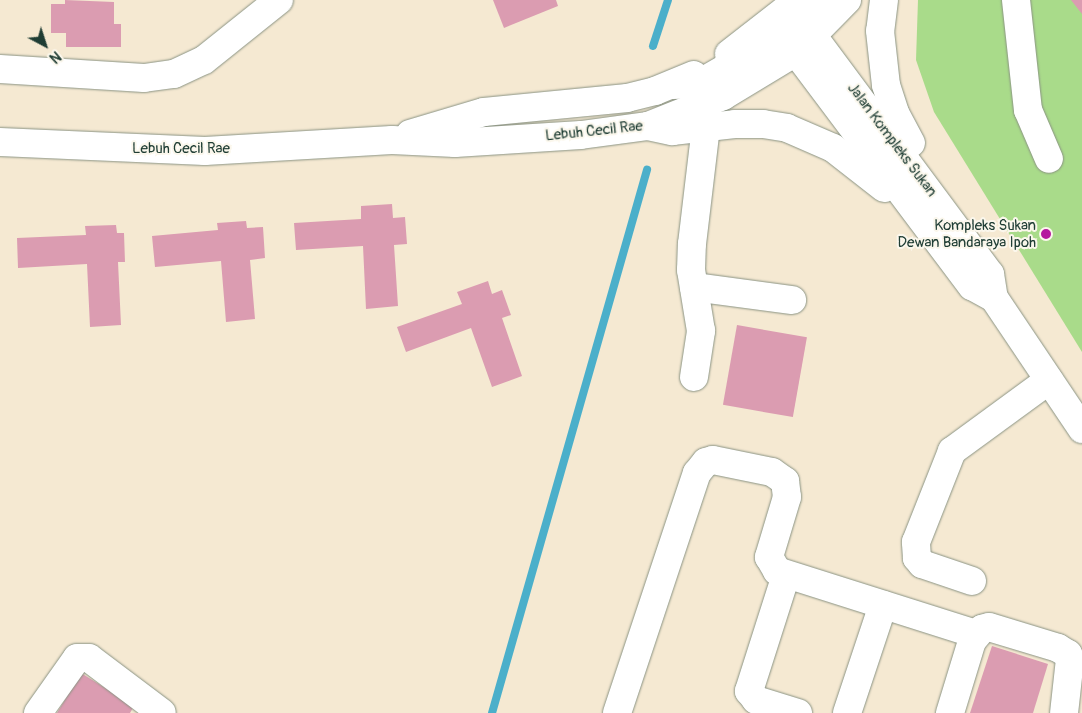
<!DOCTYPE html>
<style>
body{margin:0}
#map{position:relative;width:1082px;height:713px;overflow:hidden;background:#f5e9d2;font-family:Pangolin,sans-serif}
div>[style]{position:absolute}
.green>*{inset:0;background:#a9db8a}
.stream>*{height:8px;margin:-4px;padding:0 4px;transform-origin:4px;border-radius:4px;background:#4bafca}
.building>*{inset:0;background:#db9cb1;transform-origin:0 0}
.roads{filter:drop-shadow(0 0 1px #8a9383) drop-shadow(0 0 1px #8a9383)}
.minor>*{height:28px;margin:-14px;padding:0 14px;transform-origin:14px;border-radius:14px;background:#fff}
.major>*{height:28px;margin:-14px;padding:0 14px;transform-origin:14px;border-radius:14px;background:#fff}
.dots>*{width:14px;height:14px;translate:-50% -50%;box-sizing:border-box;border:2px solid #fbf7ec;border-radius:50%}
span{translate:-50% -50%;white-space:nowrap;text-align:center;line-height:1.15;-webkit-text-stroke:4px #fbf7ec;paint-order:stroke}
.street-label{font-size:15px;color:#1f3d34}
.poi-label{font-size:15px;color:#1f3d34}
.right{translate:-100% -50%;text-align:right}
.north{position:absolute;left:20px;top:20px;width:50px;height:50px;-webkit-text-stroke:4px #fbf7ec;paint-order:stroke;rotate:140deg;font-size:14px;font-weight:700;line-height:20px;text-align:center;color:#1f3d34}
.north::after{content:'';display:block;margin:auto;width:18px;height:22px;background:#1f3d34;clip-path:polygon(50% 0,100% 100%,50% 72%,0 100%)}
</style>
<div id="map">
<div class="green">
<div style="clip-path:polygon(918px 0,1082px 0,1082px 352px,934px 112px,916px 60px)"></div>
</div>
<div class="stream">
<div style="left:653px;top:46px;width:48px;rotate:-71.9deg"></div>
<div style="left:492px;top:713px;width:565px;rotate:-74.07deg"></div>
</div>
<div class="building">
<div style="clip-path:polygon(65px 0,114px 2px,114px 24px,121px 24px,121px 47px,66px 47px,66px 33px,51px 33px,51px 4px,65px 4px)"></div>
<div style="clip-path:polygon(493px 0,556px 0,558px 6px,504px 28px)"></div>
<div style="clip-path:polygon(1071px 0,1082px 0,1082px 14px)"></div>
<div style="clip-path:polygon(392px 204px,393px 218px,405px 217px,407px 244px,394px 245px,398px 306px,366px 309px,363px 246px,296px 250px,294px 223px,361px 219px,361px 206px)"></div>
<div style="clip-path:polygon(246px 221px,247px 228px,263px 227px,265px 258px,250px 260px,255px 319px,226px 322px,221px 261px,155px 267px,152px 236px,218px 230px,217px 223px)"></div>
<div style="clip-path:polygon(116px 225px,117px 233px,124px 233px,125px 262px,118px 262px,121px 325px,90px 327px,87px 264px,18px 268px,17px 238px,86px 235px,85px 226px)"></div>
<div style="clip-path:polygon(488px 281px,492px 294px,502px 290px,511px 315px,502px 318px,522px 376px,492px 387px,471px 328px,406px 352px,397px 327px,462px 304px,457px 292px)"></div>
<div style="left:737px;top:325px;width:71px;height:81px;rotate:10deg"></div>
<div style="clip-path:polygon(992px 646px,1048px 664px,1033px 713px,970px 713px)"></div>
<div style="clip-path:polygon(81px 673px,134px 706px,130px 713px,57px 713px)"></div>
</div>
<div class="roads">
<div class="minor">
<div style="left:1016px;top:0;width:111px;rotate:83.8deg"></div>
<div style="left:1028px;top:110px;width:53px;rotate:66.8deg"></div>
<div style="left:729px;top:54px;width:88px;rotate:-38deg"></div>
<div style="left:0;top:69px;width:144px;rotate:3.6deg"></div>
<div style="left:144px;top:78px;width:30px;rotate:-8deg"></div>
<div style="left:174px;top:74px;width:33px;rotate:-25deg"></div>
<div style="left:204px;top:60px;width:96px;rotate:-38.7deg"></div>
<div style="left:410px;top:134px;width:77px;rotate:-16.6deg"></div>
<div style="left:484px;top:112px;width:144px;rotate:-5.6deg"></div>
<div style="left:627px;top:98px;width:29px;rotate:-14deg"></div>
<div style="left:655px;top:91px;width:42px;rotate:-22.3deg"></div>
<div style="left:0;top:142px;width:205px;rotate:2.5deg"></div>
<div style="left:205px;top:151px;width:187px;rotate:-3.4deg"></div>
<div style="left:392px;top:140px;width:63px;rotate:2.7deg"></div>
<div style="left:455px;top:143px;width:126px;rotate:-3.6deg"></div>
<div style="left:581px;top:135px;width:68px;rotate:-7.7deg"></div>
<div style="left:648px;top:126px;width:81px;rotate:-21.8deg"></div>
<div style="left:723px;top:96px;width:85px;rotate:-31.1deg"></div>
<div style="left:796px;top:52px;width:73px;rotate:-45.6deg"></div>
<div style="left:694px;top:287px;width:99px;rotate:7.6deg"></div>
<div style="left:694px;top:377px;width:47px;rotate:-81.3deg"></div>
<div style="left:701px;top:331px;width:62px;rotate:-99.3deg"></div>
<div style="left:691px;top:270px;width:26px;rotate:-88deg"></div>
<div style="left:692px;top:244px;width:118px;rotate:-83.2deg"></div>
<div style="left:786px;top:575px;width:122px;rotate:107.7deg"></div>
<div style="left:749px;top:691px;width:11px;rotate:52deg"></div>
<div style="left:756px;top:700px;width:44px;rotate:17.2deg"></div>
<div style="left:972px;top:581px;width:53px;rotate:-161.2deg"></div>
<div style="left:922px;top:564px;width:8px;rotate:-130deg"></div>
<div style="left:917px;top:558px;width:16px;rotate:-94deg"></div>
<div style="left:916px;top:542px;width:98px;rotate:-68.4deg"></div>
<div style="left:952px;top:451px;width:120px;rotate:-36.2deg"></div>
<div style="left:38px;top:713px;width:67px;rotate:-54.7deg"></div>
<div style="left:77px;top:658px;width:12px"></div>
<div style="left:89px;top:658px;width:91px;rotate:37deg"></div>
<div style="left:617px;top:713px;width:253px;rotate:-71.6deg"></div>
<div style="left:697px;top:473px;width:14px;rotate:-51deg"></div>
<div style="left:706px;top:462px;width:7px;rotate:-16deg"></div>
<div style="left:713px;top:460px;width:60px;rotate:11.5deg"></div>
<div style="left:772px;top:472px;width:16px;rotate:35deg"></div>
<div style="left:785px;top:481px;width:16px;rotate:83deg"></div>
<div style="left:787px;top:497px;width:63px;rotate:106.7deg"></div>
<div style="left:769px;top:557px;width:16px;rotate:60deg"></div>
<div style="left:777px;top:571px;width:209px;rotate:17.6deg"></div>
<div style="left:847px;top:713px;width:114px;rotate:-71.6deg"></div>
<div style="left:950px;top:713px;width:75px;rotate:-73deg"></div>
<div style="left:972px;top:641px;width:16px;rotate:-50deg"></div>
<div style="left:982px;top:629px;width:7px;rotate:-16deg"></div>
<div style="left:989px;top:627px;width:72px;rotate:16.9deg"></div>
<div style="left:1058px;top:648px;width:12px;rotate:31deg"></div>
<div style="left:1068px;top:654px;width:5px;rotate:68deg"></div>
<div style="left:1070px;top:659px;width:54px;rotate:96.3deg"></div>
</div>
<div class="major">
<div style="left:819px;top:0;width:27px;rotate:126deg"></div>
<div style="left:803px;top:22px;width:31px;rotate:103deg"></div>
<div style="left:796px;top:52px;width:293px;rotate:53.1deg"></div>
<div style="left:972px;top:286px;width:25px;rotate:29deg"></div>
<div style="left:884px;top:0;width:31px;rotate:97deg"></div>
<div style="left:880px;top:31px;width:54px;rotate:83.7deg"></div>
<div style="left:886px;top:85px;width:29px;rotate:72deg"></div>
<div style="left:895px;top:113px;width:34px;rotate:62deg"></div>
<div style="left:673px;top:85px;width:25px;rotate:-2deg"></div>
<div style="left:698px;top:84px;width:90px;rotate:-30deg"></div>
<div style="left:776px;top:39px;width:37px;rotate:-5deg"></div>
<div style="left:813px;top:36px;width:297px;rotate:53.4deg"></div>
<div style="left:990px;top:274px;width:24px;rotate:81deg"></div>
<div style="left:994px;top:298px;width:158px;rotate:56.1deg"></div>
<div style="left:648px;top:126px;width:25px;rotate:12deg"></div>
<div style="left:672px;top:131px;width:63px;rotate:-6.3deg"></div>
<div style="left:735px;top:124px;width:28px"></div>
<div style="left:763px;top:124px;width:24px;rotate:9deg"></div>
<div style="left:787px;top:128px;width:50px;rotate:23.5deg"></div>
<div style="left:833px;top:148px;width:65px;rotate:38.1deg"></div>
</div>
</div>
<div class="dots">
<div style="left:1046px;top:234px;background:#b5179e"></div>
</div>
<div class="street-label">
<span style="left:594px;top:131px;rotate:-6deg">Lebuh Cecil Rae</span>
<span style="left:892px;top:140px;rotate:53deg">Jalan Kompleks Sukan</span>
<span style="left:181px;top:149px">Lebuh Cecil Rae</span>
</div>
<div class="poi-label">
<span class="right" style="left:1036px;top:234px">Kompleks Sukan<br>Dewan Bandaraya Ipoh</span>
</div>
<div class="north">N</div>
</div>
